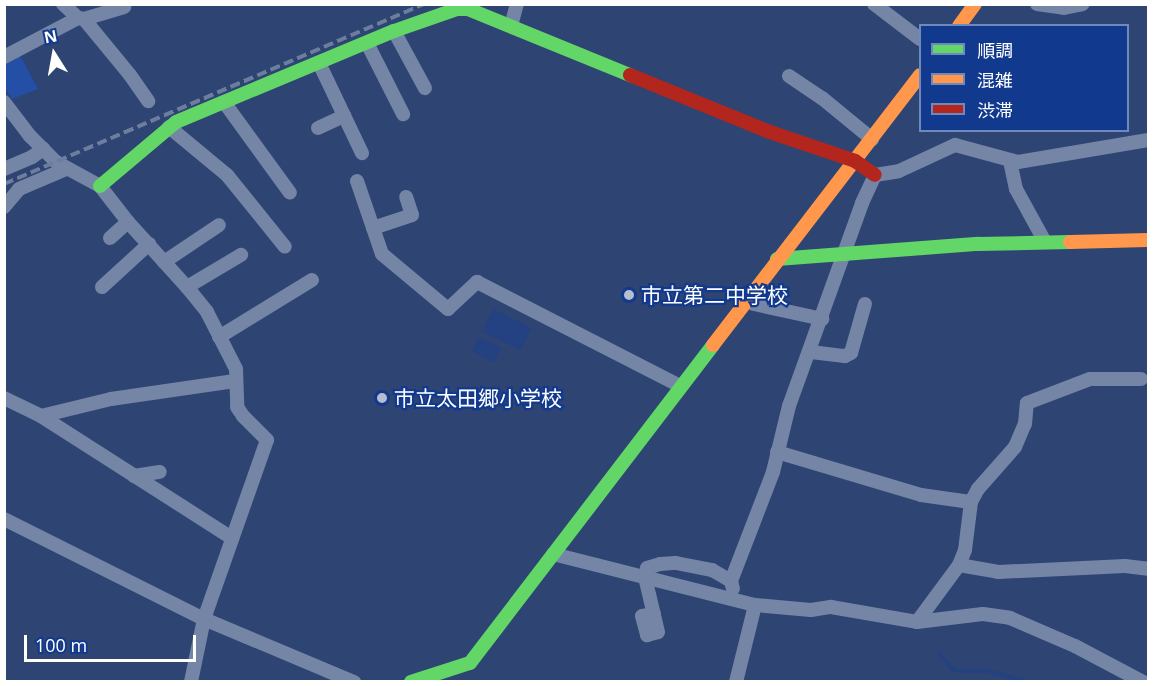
<!DOCTYPE html>
<meta charset="utf-8">
<style>
body{margin:0}
#map{position:relative;width:1153px;height:686px;overflow:hidden;background:#2e4472;font-family:"Open Sans","Noto Sans JP",sans-serif}
div>[style]{position:absolute}
.green>*{inset:0;background:#244fa6}
.water>*{inset:0;background:#244281;transform-origin:0 0}
.stream>*{height:4px;margin:-2px;padding:0 2px;transform-origin:2px;border-radius:2px;background:#244281}
.street>*{height:14px;margin:-7px;padding:0 7px;transform-origin:7px;border-radius:7px;background:#7585a6}
.fast>*{height:14px;margin:-7px;padding:0 7px;transform-origin:7px;border-radius:7px;background:#63d668}
.slow>*{height:14px;margin:-7px;padding:0 7px;transform-origin:7px;border-radius:7px;background:#ff974d}
.jam>*{height:14px;margin:-7px;padding:0 7px;transform-origin:7px;border-radius:7px;background:#b3261e}
.rail>*{height:4px;margin-top:-2px;transform-origin:0;background:repeating-linear-gradient(90deg,#6d7d9d 0 10px,transparent 0 14.5px)}
.dots>*{width:16px;height:16px;translate:-50% -50%;box-sizing:border-box;border:3px solid #113a8f;border-radius:50%}
span{translate:-50% -50%;white-space:nowrap;text-align:center;line-height:1.15;-webkit-text-stroke:4.5px #113a8f;paint-order:stroke}
.poi-label{font-size:21px;color:#fff}
.left{translate:0 -50%;text-align:left}
.frame{position:absolute;inset:0;border:6px solid #fff;pointer-events:none}
.legend{position:absolute;left:919px;top:24px;width:210px;height:108px;box-sizing:border-box;background:#113a8f;border:2px solid #7089bc;margin:0;padding:8px 10px;list-style:none;font-size:18px;color:#fff}
.legend li{display:flex;align-items:center;gap:12px;height:30px}
.legend b{width:30px;border:2px solid #7089bc}
.north{position:absolute;left:24px;top:24px;width:60px;height:60px;-webkit-text-stroke:4px #113a8f;paint-order:stroke;rotate:349deg;font-size:16px;font-weight:700;line-height:24px;text-align:center;color:#fff}
.north::after{content:'';display:block;margin:auto;width:21px;height:27px;background:#fff;clip-path:polygon(50% 0,100% 100%,50% 72%,0 100%)}
.scale{position:absolute;left:24px;top:635px;width:172px;height:27px;box-sizing:border-box;border:3px solid #fff;border-top:0;padding-left:8px;font-size:18px;line-height:21px;white-space:nowrap;color:#fff;-webkit-text-stroke:4px #113a8f;paint-order:stroke}
</style>
<div id="map">
<div class="green">
<div style="clip-path:polygon(20px 55px,38px 89px,12px 99px,5px 88px,5px 62px)"></div>
</div>
<div class="water">
<div style="left:493px;top:309px;width:43px;height:25px;rotate:26deg"></div>
<div style="left:479px;top:337px;width:25px;height:16px;rotate:26deg"></div>
</div>
<div class="stream">
<div style="left:939px;top:654px;width:21px;rotate:47deg"></div>
<div style="left:953px;top:669px;width:5px;rotate:22deg"></div>
<div style="left:958px;top:671px;width:29px"></div>
<div style="left:987px;top:671px;width:43px;rotate:14.7deg"></div>
</div>
<div class="street">
<div style="left:63px;top:4px;width:21px;rotate:43deg"></div>
<div style="left:78px;top:18px;width:6px;rotate:9deg"></div>
<div style="left:84px;top:19px;width:72px;rotate:50.6deg"></div>
<div style="left:130px;top:75px;width:32px;rotate:55deg"></div>
<div style="left:874px;top:4px;width:58px;rotate:37.3deg"></div>
<div style="left:1037px;top:4px;width:27px;rotate:8deg"></div>
<div style="left:1064px;top:8px;width:19px;rotate:-12deg"></div>
<div style="left:84px;top:19px;width:42px;rotate:-16.7deg"></div>
<div style="left:511px;top:26px;width:23px;rotate:-75deg"></div>
<div style="left:394px;top:31px;width:65px;rotate:61.5deg"></div>
<div style="left:367px;top:43px;width:80px;rotate:63.1deg"></div>
<div style="left:4px;top:57px;width:84px;rotate:-27.8deg"></div>
<div style="left:319px;top:63px;width:100px;rotate:64.5deg"></div>
<div style="left:789px;top:76px;width:40px;rotate:34deg"></div>
<div style="left:822px;top:98px;width:65px;rotate:39.4deg"></div>
<div style="left:4px;top:102px;width:43px;rotate:52.6deg"></div>
<div style="left:30px;top:136px;width:37px;rotate:45deg"></div>
<div style="left:56px;top:162px;width:50px;rotate:28.6deg"></div>
<div style="left:100px;top:186px;width:46px;rotate:52.1deg"></div>
<div style="left:128px;top:222px;width:88px;rotate:47.8deg"></div>
<div style="left:187px;top:287px;width:32px;rotate:51deg"></div>
<div style="left:207px;top:312px;width:64px;rotate:63deg"></div>
<div style="left:236px;top:369px;width:38px;rotate:88deg"></div>
<div style="left:237px;top:407px;width:11px;rotate:56deg"></div>
<div style="left:243px;top:416px;width:34px;rotate:45deg"></div>
<div style="left:267px;top:440px;width:190px;rotate:109.4deg"></div>
<div style="left:204px;top:619px;width:64px;rotate:101.7deg"></div>
<div style="left:224px;top:102px;width:112px;rotate:54deg"></div>
<div style="left:169px;top:127px;width:75px;rotate:39.6deg"></div>
<div style="left:227px;top:175px;width:92px;rotate:51.1deg"></div>
<div style="left:318px;top:128px;width:29px;rotate:-25deg"></div>
<div style="left:1010px;top:161px;width:29px;rotate:78deg"></div>
<div style="left:1016px;top:189px;width:60px;rotate:61.3deg"></div>
<div style="left:4px;top:169px;width:30px;rotate:-23deg"></div>
<div style="left:32px;top:157px;width:14px;rotate:-36deg"></div>
<div style="left:357px;top:181px;width:77px;rotate:71.1deg"></div>
<div style="left:382px;top:254px;width:86px;rotate:39.8deg"></div>
<div style="left:448px;top:309px;width:40px;rotate:-43deg"></div>
<div style="left:477px;top:282px;width:228px;rotate:27.1deg"></div>
<div style="left:4px;top:207px;width:23px;rotate:-50deg"></div>
<div style="left:19px;top:189px;width:51px;rotate:-23.1deg"></div>
<div style="left:373px;top:228px;width:41px;rotate:-18.4deg"></div>
<div style="left:412px;top:215px;width:19px;rotate:-108deg"></div>
<div style="left:110px;top:238px;width:24px;rotate:-42deg"></div>
<div style="left:164px;top:262px;width:66px;rotate:-33.9deg"></div>
<div style="left:102px;top:287px;width:64px;rotate:-42.5deg"></div>
<div style="left:187px;top:287px;width:63px;rotate:-30.7deg"></div>
<div style="left:748px;top:297px;width:9px;rotate:49deg"></div>
<div style="left:754px;top:304px;width:70px;rotate:12.4deg"></div>
<div style="left:219px;top:337px;width:109px;rotate:-31.5deg"></div>
<div style="left:811px;top:352px;width:34px;rotate:7deg"></div>
<div style="left:845px;top:356px;width:7px;rotate:-27deg"></div>
<div style="left:851px;top:353px;width:51px;rotate:-74.1deg"></div>
<div style="left:4px;top:398px;width:41px;rotate:25.9deg"></div>
<div style="left:41px;top:416px;width:227px;rotate:32.6deg"></div>
<div style="left:41px;top:416px;width:72px;rotate:-13.7deg"></div>
<div style="left:111px;top:399px;width:125px;rotate:-8.3deg"></div>
<div style="left:777px;top:452px;width:150px;rotate:16.6deg"></div>
<div style="left:921px;top:495px;width:50px;rotate:8deg"></div>
<div style="left:134px;top:476px;width:26px;rotate:-9deg"></div>
<div style="left:4px;top:519px;width:224px;rotate:26.6deg"></div>
<div style="left:204px;top:619px;width:163px;rotate:22.8deg"></div>
<div style="left:553px;top:554px;width:208px;rotate:14.2deg"></div>
<div style="left:755px;top:605px;width:56px;rotate:5.1deg"></div>
<div style="left:811px;top:610px;width:20px;rotate:-9deg"></div>
<div style="left:831px;top:607px;width:87px;rotate:9.9deg"></div>
<div style="left:917px;top:622px;width:66px;rotate:-6.9deg"></div>
<div style="left:983px;top:614px;width:27px;rotate:8deg"></div>
<div style="left:1010px;top:618px;width:71px;rotate:23.3deg"></div>
<div style="left:1075px;top:646px;width:77px;rotate:27.9deg"></div>
<div style="left:959px;top:565px;width:40px;rotate:10deg"></div>
<div style="left:998px;top:572px;width:127px;rotate:-2.7deg"></div>
<div style="left:1125px;top:566px;width:23px;rotate:7deg"></div>
<div style="left:731px;top:581px;width:117px;rotate:-68.9deg"></div>
<div style="left:773px;top:472px;width:68px;rotate:-76.4deg"></div>
<div style="left:789px;top:406px;width:216px;rotate:-70.2deg"></div>
<div style="left:862px;top:203px;width:31px;rotate:-65deg"></div>
<div style="left:875px;top:175px;width:24px;rotate:-9deg"></div>
<div style="left:899px;top:171px;width:62px;rotate:-24.9deg"></div>
<div style="left:955px;top:145px;width:65px;rotate:15.1deg"></div>
<div style="left:1018px;top:162px;width:132px;rotate:-9.6deg"></div>
<div style="left:654px;top:614px;width:12px;rotate:171deg"></div>
<div style="left:642px;top:616px;width:20px;rotate:75deg"></div>
<div style="left:647px;top:635px;width:11px;rotate:-15deg"></div>
<div style="left:658px;top:632px;width:57px;rotate:-103.3deg"></div>
<div style="left:645px;top:577px;width:9px;rotate:-77deg"></div>
<div style="left:647px;top:568px;width:14px;rotate:-17deg"></div>
<div style="left:660px;top:564px;width:16px;rotate:-4deg"></div>
<div style="left:676px;top:563px;width:37px;rotate:11deg"></div>
<div style="left:712px;top:570px;width:22px;rotate:30deg"></div>
<div style="left:731px;top:581px;width:8px;rotate:76deg"></div>
<div style="left:917px;top:622px;width:71px;rotate:-53.6deg"></div>
<div style="left:959px;top:565px;width:16px;rotate:-68deg"></div>
<div style="left:965px;top:550px;width:48px;rotate:-82.9deg"></div>
<div style="left:971px;top:502px;width:15px;rotate:-62deg"></div>
<div style="left:978px;top:489px;width:56px;rotate:-48.6deg"></div>
<div style="left:1015px;top:447px;width:25px;rotate:-67deg"></div>
<div style="left:1025px;top:424px;width:21px;rotate:-85deg"></div>
<div style="left:1027px;top:403px;width:67px;rotate:-20.9deg"></div>
<div style="left:1090px;top:379px;width:51px"></div>
<div style="left:736px;top:682px;width:79px;rotate:-76.1deg"></div>
</div>
<div class="fast">
<div style="left:100px;top:186px;width:99px;rotate:-40.1deg"></div>
<div style="left:176px;top:122px;width:236px;rotate:-22.7deg"></div>
<div style="left:394px;top:31px;width:67px;rotate:-19.2deg"></div>
<div style="left:457px;top:9px;width:11px"></div>
<div style="left:468px;top:9px;width:175px;rotate:22.2deg"></div>
<div style="left:777px;top:259px;width:202px;rotate:-4.3deg"></div>
<div style="left:978px;top:244px;width:92px;rotate:-1.2deg"></div>
<div style="left:411px;top:682px;width:62px;rotate:-17.9deg"></div>
<div style="left:470px;top:663px;width:400px;rotate:-52.6deg"></div>
</div>
<div class="slow">
<div style="left:959px;top:26px;width:27px;rotate:-54deg"></div>
<div style="left:1070px;top:242px;width:78px;rotate:-1.5deg"></div>
<div style="left:713px;top:345px;width:340px;rotate:-52.5deg"></div>
</div>
<div class="jam">
<div style="left:630px;top:75px;width:148px;rotate:22.2deg"></div>
<div style="left:767px;top:131px;width:93px;rotate:18.8deg"></div>
<div style="left:855px;top:161px;width:24px;rotate:35deg"></div>
</div>
<div class="rail">
<div style="left:4px;top:184px;width:457px;rotate:-23.2deg"></div>
</div>
<div class="dots">
<div style="left:629px;top:295px;background:#b6bece"></div>
<div style="left:382px;top:398px;background:#b6bece"></div>
</div>
<div class="poi-label">
<span class="left" style="left:641px;top:295px">市立第二中学校</span>
<span class="left" style="left:394px;top:398px">市立太田郷小学校</span>
</div>
<div class="frame"></div>
<ul class="legend">
<li><b style="height:8px;background:#63d668"></b>順調</li>
<li><b style="height:8px;background:#ff974d"></b>混雑</li>
<li><b style="height:8px;background:#b3261e"></b>渋滞</li>
</ul>
<div class="north">N</div>
<div class="scale">100 m</div>
</div>
